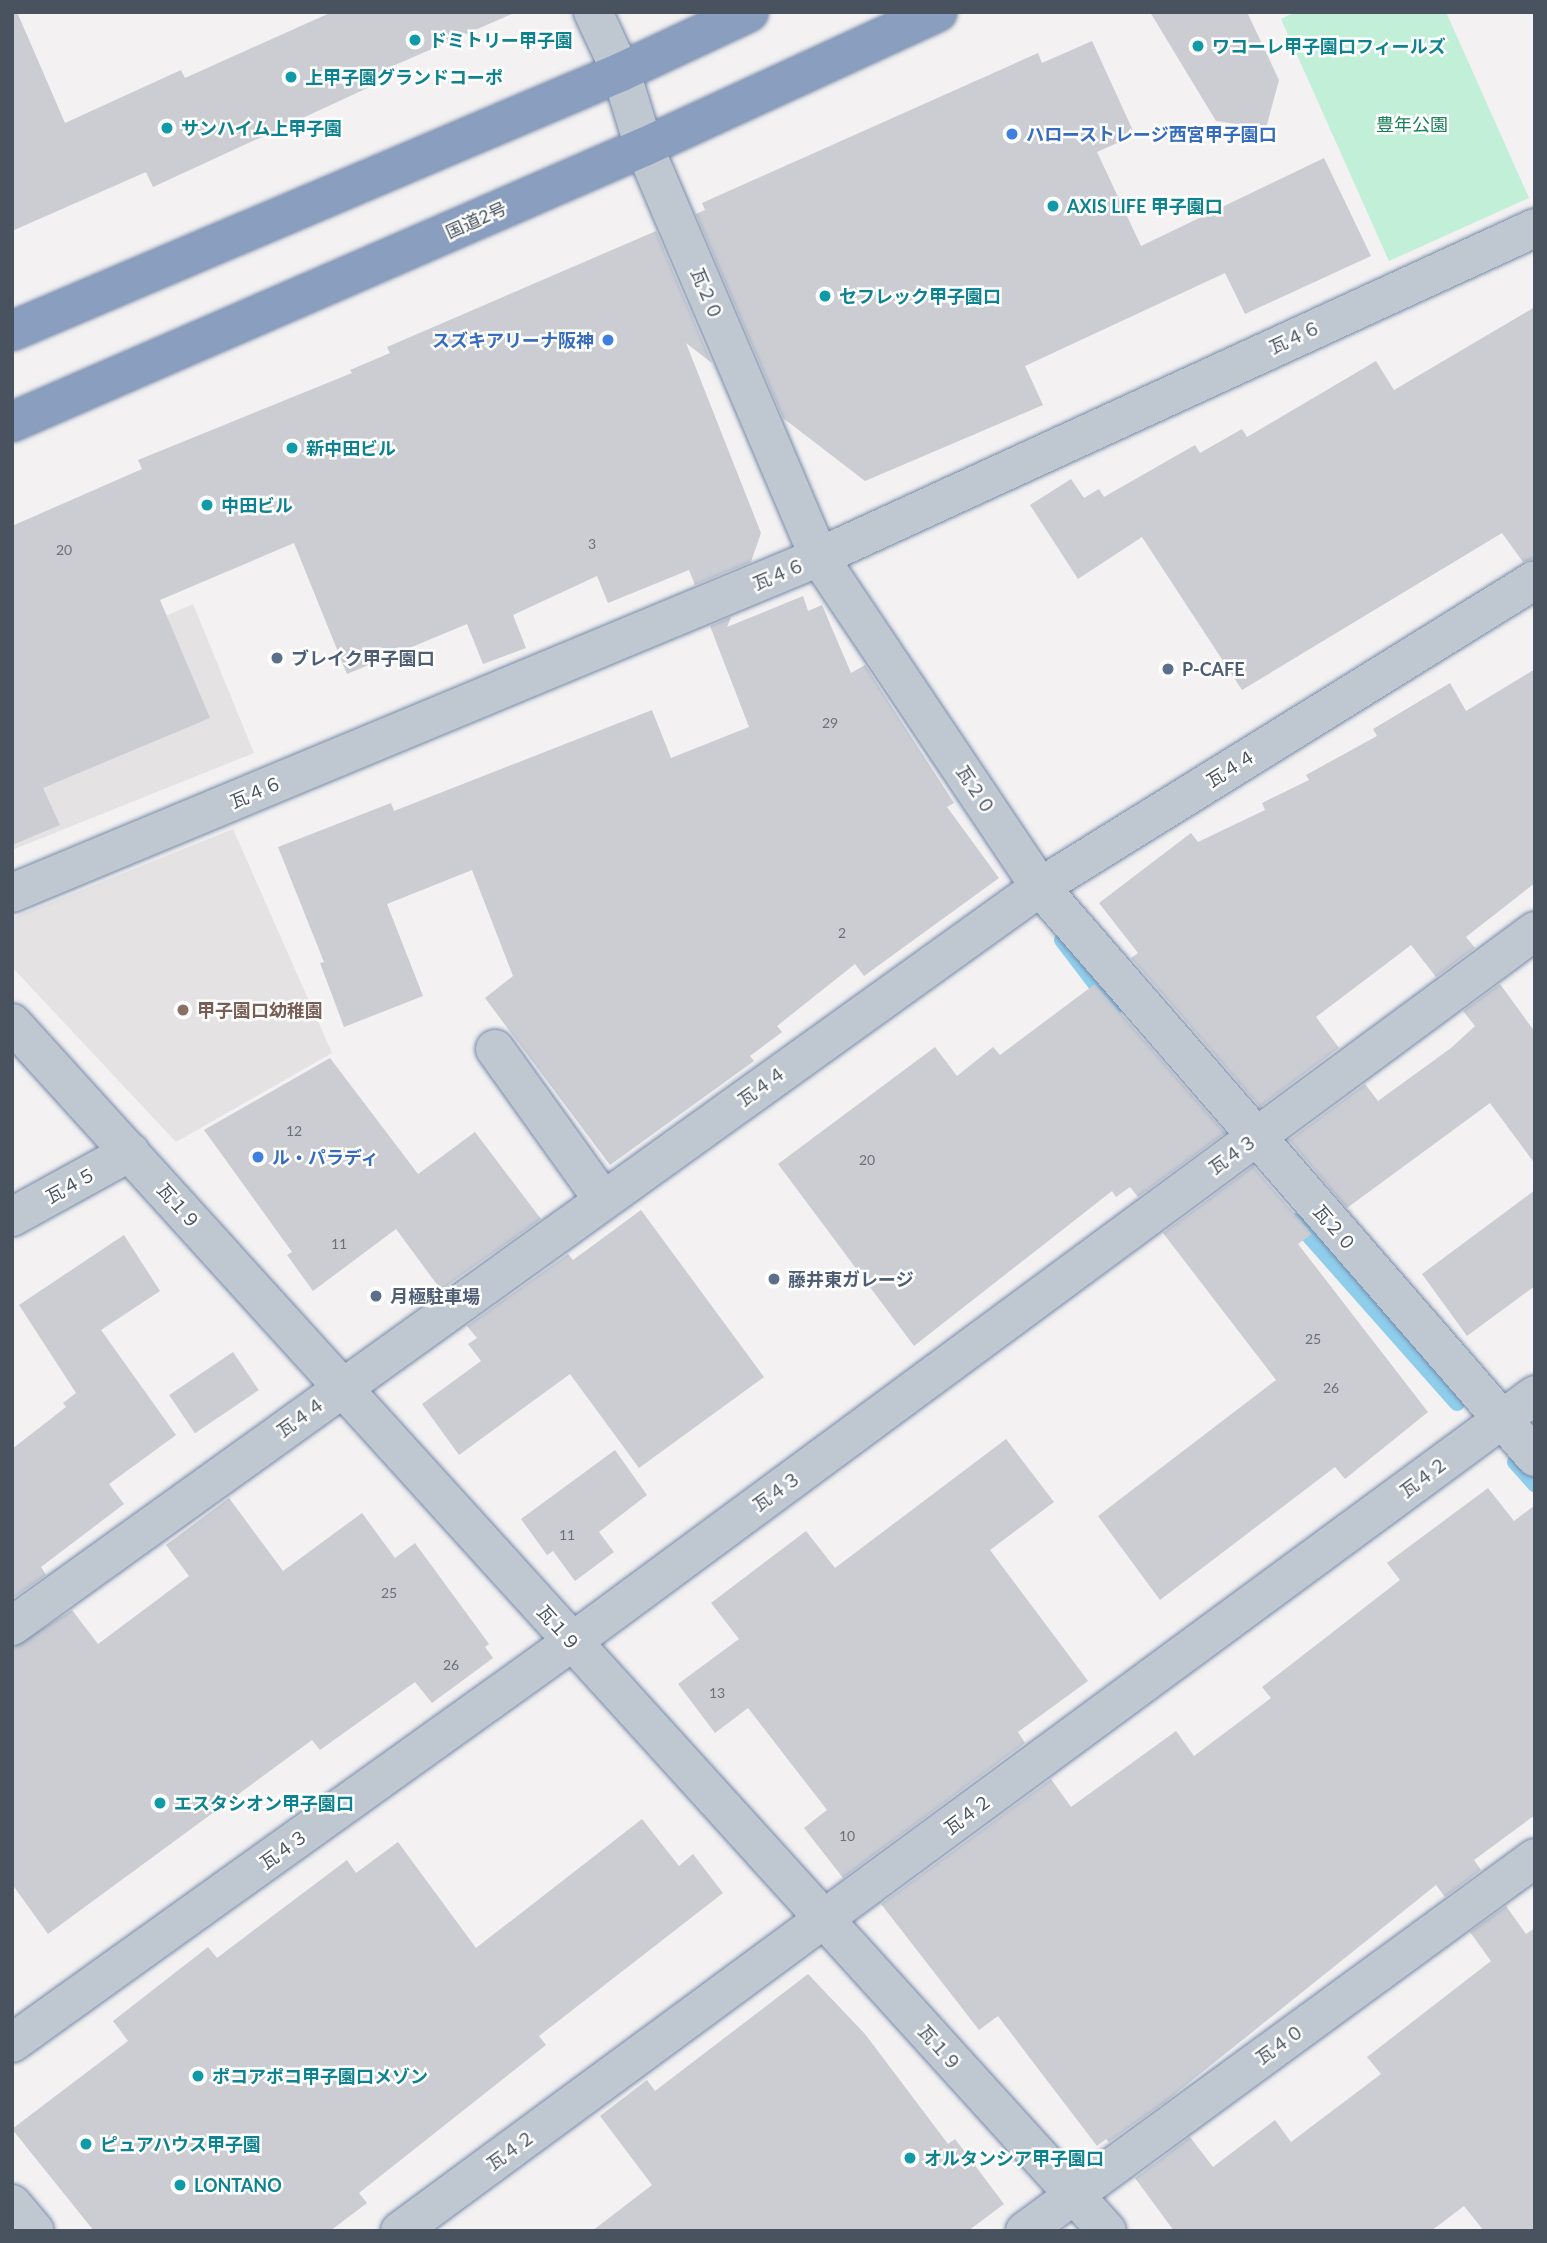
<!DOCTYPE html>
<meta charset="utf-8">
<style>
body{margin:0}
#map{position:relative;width:1547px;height:2243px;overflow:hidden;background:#f3f1f1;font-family:Lato,"Noto Sans JP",sans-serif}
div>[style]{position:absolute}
.education>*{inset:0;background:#e4e2e3}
.green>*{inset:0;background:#c1efd8}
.stream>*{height:16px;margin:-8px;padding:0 8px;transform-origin:8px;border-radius:8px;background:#8fceeb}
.building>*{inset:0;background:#cbcdd3;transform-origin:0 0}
.roads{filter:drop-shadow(0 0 2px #7589aa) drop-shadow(0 0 2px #7589aa)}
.minor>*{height:38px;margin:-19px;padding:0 19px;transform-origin:19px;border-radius:19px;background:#bfc7d0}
.highway>*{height:38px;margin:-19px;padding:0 19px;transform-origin:19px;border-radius:19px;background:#8a9ebf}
.dots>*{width:19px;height:19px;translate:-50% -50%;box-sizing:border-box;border:4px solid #fff;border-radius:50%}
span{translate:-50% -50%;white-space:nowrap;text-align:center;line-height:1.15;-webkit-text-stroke:5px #fff;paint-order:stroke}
.number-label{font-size:14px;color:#6a717c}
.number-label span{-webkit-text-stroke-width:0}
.culture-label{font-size:18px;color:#0d838f;font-weight:700}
.left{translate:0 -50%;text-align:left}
.park-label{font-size:18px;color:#198158}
.shop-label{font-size:18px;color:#366cbe;font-weight:700}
.right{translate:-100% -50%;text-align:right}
.street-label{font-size:18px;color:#49525f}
.service-label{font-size:18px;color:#4e5e75;font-weight:700}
.education-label{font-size:18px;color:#785e54;font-weight:700}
.frame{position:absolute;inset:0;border:14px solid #49525f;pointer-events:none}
</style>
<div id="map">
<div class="education">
<div style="clip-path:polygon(193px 604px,254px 753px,12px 850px,12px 683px)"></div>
<div style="clip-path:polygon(233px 829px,332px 1053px,176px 1142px,12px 967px,12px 918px)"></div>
</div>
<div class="green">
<div style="clip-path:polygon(1295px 12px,1446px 12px,1529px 198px,1389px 261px,1281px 19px)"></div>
</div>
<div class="stream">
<div style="left:1062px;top:940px;width:86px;rotate:52.6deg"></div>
<div style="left:1296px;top:1221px;width:243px;rotate:48.5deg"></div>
<div style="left:1515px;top:1462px;width:30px;rotate:48deg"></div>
</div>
<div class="building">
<div style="clip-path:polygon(12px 12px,17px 12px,65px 123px,181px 70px,185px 78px,332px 12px,516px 12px,370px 76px,374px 85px,153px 187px,146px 172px,12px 231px)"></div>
<div style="clip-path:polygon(1150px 12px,1247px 12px,1279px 80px,1266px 128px,1216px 121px)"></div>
<div style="clip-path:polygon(1092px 41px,1135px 135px,1097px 152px,1141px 246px,1324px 158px,1371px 256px,1245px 314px,1225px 273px,1025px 366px,1043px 405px,865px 481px,783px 418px,696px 214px,705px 210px,702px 203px,1038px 53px,1042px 63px)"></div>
<div style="clip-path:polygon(656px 231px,712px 363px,686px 343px,761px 533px,751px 562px,695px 585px,689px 570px,608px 603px,597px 576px,513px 615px,526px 648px,483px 664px,467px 624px,347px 674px,294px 543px,160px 600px,210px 718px,43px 788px,60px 825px,12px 845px,12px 526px,142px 469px,138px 460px,352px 373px,350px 370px,390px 353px,387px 347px)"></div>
<div style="clip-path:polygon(1535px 307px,1535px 558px,1523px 562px,1502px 533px,1242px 690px,1142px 537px,1078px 579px,1030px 505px,1071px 479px,1084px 498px,1099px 489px,1104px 497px,1195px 445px,1200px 453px,1242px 429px,1247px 437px,1376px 361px,1394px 390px)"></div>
<div style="clip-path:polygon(803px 596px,808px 611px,822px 605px,851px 673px,865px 665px,954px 803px,947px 807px,999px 878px,864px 976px,855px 964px,777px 1026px,782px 1032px,750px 1056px,754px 1061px,610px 1165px,485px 998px,513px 976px,472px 870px,387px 904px,423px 996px,344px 1027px,320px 963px,324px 962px,278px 847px,391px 803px,394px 811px,652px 710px,671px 758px,749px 727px,710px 626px,731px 617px,727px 627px)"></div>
<div style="clip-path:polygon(1535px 669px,1535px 883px,1466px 937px,1475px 948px,1436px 977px,1411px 945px,1316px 1017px,1339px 1048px,1260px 1107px,1131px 958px,1138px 953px,1099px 903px,1191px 833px,1198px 842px,1265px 810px,1262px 803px,1309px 780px,1306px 775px,1377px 736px,1373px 729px,1450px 683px,1466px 711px)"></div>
<div style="clip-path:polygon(1095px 984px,1225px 1133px,1138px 1197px,1130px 1187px,1116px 1197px,1112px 1191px,914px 1346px,778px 1164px,935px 1047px,957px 1076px,993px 1047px,1000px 1055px)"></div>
<div style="clip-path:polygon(1500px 984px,1535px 1032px,1535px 1164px,1490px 1103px,1347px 1208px,1289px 1140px,1365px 1084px,1378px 1101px,1451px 1048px,1475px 1026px,1463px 1011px)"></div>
<div style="clip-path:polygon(330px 1058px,418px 1174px,475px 1132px,541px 1219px,441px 1290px,396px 1229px,313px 1291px,287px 1255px,292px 1252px,204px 1130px)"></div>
<div style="clip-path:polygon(1253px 1166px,1312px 1234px,1298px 1244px,1428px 1412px,1345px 1479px,1335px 1467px,1160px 1600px,1098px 1516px,1276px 1380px,1163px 1233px)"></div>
<div style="clip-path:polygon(1535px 1190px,1535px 1286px,1467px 1336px,1422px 1274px)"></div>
<div style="clip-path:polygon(641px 1210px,764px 1377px,639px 1468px,570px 1374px,459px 1455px,422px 1404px,481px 1361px,468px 1344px,477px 1338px,467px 1326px,568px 1254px,573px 1260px)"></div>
<div style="clip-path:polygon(124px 1235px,160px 1291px,101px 1330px,176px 1435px,109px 1484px,124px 1504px,41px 1567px,46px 1575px,12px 1599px,12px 1449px,66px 1407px,63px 1403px,76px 1393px,19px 1305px)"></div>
<div style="left:233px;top:1352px;width:46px;height:77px;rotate:56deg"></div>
<div style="clip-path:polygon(1006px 1439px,1054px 1502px,990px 1550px,1088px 1681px,1018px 1732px,1025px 1743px,843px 1878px,804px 1828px,827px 1810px,748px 1708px,715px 1733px,678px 1684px,739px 1639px,711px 1603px,806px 1531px,835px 1568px)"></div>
<div style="clip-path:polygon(615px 1450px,647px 1495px,599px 1532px,614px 1552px,575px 1581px,553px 1551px,547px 1555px,521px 1519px)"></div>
<div style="clip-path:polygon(1488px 1488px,1514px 1521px,1535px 1505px,1535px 1815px,1474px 1860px,1481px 1870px,1445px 1897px,1436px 1885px,1165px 2102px,1109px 2142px,1106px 2139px,1097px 2146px,998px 2016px,979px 2030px,881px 1904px,1051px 1779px,1071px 1807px,1176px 1731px,1194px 1756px,1271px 1698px,1262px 1687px,1400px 1580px,1387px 1563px)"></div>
<div style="clip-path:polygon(229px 1498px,283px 1571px,362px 1513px,395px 1558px,415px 1543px,489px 1644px,485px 1647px,493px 1658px,432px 1703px,415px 1682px,320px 1750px,312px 1740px,48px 1934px,12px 1884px,12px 1648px,72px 1610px,98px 1644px,189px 1576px,166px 1545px)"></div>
<div style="clip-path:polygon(642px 1819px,679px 1866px,693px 1854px,723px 1893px,539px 2036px,546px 2045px,359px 2193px,367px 2203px,330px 2231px,94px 2231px,12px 2129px,128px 2041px,113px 2021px,208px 1947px,217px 1958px,347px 1860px,356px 1873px,398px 1842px,476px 1948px)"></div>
<div style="clip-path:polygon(1506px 1906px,1526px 1934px,1535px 1928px,1535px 2231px,1484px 2231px,1464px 2206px,1431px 2231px,1174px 2231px,1135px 2178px,1190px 2137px,1213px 2167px,1275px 2120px,1291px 2142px,1381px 2074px,1367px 2057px,1491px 1961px,1470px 1932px)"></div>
<div style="clip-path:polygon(808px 1974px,865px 2034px,948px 2144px,955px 2139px,1004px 2204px,968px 2231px,592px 2231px,652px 2185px,600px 2116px,647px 2080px,655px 2091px)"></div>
</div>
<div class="roads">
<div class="minor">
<div style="left:593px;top:12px;width:66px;rotate:65deg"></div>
<div style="left:621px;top:72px;width:78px;rotate:73deg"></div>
<div style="left:644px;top:147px;width:446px;rotate:66.9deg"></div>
<div style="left:819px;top:557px;width:397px;rotate:56.2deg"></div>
<div style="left:1040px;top:887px;width:755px;rotate:49.03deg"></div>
<div style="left:12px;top:893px;width:874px;rotate:-22.6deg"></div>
<div style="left:819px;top:557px;width:788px;rotate:-24.68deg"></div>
<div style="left:12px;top:1023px;width:1630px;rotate:47.81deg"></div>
<div style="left:495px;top:1049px;width:186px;rotate:54.4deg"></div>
<div style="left:12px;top:1217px;width:135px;rotate:-28.8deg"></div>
<div style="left:12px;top:1626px;width:1266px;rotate:-35.71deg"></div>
<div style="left:1040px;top:887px;width:582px;rotate:-31.81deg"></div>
<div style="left:12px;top:2043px;width:689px;rotate:-35.61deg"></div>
<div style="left:572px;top:1642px;width:1197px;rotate:-36.44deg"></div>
<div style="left:12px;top:2204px;width:35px;rotate:50deg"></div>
<div style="left:400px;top:2231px;width:1410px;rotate:-36.37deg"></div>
<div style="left:1025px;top:2231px;width:632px;rotate:-36.18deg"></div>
</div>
<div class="highway">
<div style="left:12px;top:331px;width:662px;rotate:-23.04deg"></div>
<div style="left:621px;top:72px;width:141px;rotate:-25.1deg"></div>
<div style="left:12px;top:422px;width:689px;rotate:-23.52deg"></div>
<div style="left:644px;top:147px;width:323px;rotate:-24.7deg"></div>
</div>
</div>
<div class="dots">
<div style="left:415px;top:40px;background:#0f9aa8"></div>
<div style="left:1198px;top:46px;background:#0f9aa8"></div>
<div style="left:291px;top:77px;background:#0f9aa8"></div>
<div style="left:167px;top:128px;background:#0f9aa8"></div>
<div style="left:1012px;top:134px;background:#3f7fe0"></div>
<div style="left:1053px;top:206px;background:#0f9aa8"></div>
<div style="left:825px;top:296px;background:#0f9aa8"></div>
<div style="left:608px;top:340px;background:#3f7fe0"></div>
<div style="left:292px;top:448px;background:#0f9aa8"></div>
<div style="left:207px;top:505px;background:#0f9aa8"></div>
<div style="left:277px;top:658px;background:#5c6f8a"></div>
<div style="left:1168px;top:669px;background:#5c6f8a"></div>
<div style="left:183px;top:1010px;background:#8d6e63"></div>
<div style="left:258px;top:1157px;background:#3f7fe0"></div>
<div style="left:774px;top:1279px;background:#5c6f8a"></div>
<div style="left:376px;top:1296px;background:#5c6f8a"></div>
<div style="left:160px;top:1803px;background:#0f9aa8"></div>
<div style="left:198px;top:2076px;background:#0f9aa8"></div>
<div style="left:86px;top:2144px;background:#0f9aa8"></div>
<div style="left:910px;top:2158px;background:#0f9aa8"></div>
<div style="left:180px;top:2185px;background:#0f9aa8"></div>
</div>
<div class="number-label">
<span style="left:592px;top:544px">3</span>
<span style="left:64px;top:550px">20</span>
<span style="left:830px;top:723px">29</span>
<span style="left:842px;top:933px">2</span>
<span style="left:294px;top:1131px">12</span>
<span style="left:867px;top:1160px">20</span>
<span style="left:339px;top:1244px">11</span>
<span style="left:1313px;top:1339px">25</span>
<span style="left:1331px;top:1388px">26</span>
<span style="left:567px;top:1535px">11</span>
<span style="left:389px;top:1593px">25</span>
<span style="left:451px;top:1665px">26</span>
<span style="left:717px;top:1693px">13</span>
<span style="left:847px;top:1836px">10</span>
</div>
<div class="culture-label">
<span class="left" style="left:429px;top:40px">ドミトリー甲子園</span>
<span class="left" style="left:1212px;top:46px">ワコーレ甲子園口フィールズ</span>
<span class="left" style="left:305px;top:77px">上甲子園グランドコーポ</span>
<span class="left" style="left:181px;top:128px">サンハイム上甲子園</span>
<span class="left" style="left:1067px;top:206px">AXIS LIFE 甲子園口</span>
<span class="left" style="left:839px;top:296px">セフレック甲子園口</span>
<span class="left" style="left:306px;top:448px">新中田ビル</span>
<span class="left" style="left:221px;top:505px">中田ビル</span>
<span class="left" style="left:174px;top:1803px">エスタシオン甲子園口</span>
<span class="left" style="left:212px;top:2076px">ポコアポコ甲子園口メゾン</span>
<span class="left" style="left:100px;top:2144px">ピュアハウス甲子園</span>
<span class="left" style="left:924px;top:2158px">オルタンシア甲子園口</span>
<span class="left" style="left:194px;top:2185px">LONTANO</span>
</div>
<div class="park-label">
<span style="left:1412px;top:124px">豊年公園</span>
</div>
<div class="shop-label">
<span class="left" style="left:1026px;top:134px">ハローストレージ西宮甲子園口</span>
<span class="right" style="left:594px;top:340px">スズキアリーナ阪神</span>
<span class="left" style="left:272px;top:1157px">ル・パラディ</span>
</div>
<div class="street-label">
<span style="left:476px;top:220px;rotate:-24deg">国道2号</span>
<span style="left:707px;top:294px;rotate:67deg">瓦２０</span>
<span style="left:1295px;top:337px;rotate:-25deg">瓦４６</span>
<span style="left:779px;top:574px;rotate:-23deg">瓦４６</span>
<span style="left:1231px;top:768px;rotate:-32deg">瓦４４</span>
<span style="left:976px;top:790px;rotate:56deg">瓦２０</span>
<span style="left:256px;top:792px;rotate:-23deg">瓦４６</span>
<span style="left:762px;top:1086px;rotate:-36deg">瓦４４</span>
<span style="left:1233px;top:1154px;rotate:-36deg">瓦４３</span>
<span style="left:71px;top:1185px;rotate:-29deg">瓦４５</span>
<span style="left:179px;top:1206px;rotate:48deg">瓦１９</span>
<span style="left:1335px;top:1228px;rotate:49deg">瓦２０</span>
<span style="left:301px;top:1417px;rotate:-36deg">瓦４４</span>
<span style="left:1424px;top:1477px;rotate:-37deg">瓦４２</span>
<span style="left:777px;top:1491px;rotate:-36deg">瓦４３</span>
<span style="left:559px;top:1628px;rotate:48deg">瓦１９</span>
<span style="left:968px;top:1814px;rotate:-37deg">瓦４２</span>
<span style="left:284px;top:1849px;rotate:-36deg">瓦４３</span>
<span style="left:1280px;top:2044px;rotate:-36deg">瓦４０</span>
<span style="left:940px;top:2048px;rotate:48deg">瓦１９</span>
<span style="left:511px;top:2150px;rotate:-36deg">瓦４２</span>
</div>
<div class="service-label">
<span class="left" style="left:291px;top:658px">ブレイク甲子園口</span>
<span class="left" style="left:1182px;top:669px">P-CAFE</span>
<span class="left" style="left:788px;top:1279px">藤井東ガレージ</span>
<span class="left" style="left:390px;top:1296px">月極駐車場</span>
</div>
<div class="education-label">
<span class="left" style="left:197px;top:1010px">甲子園口幼稚園</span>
</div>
<div class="frame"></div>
</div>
